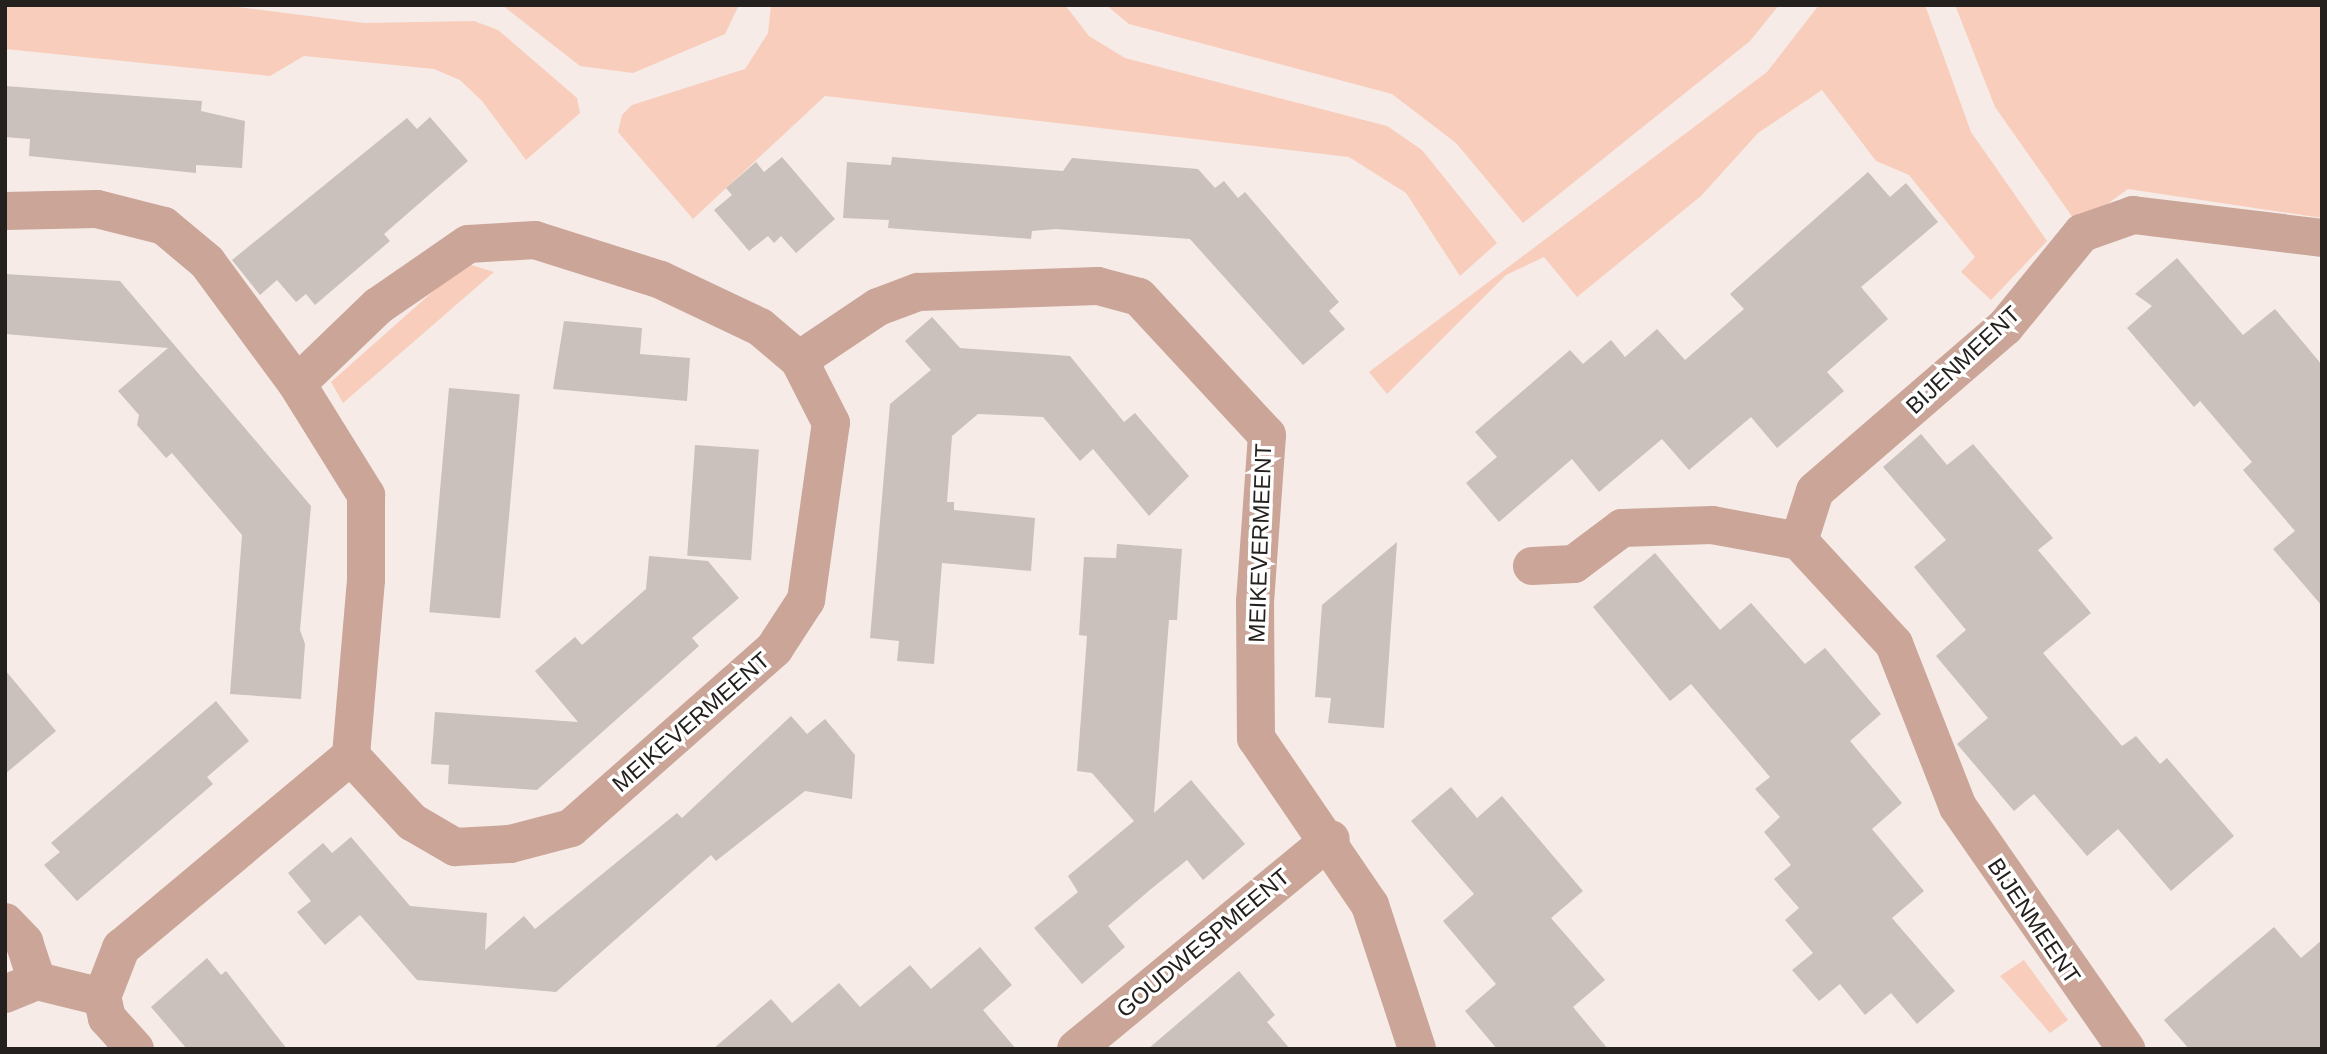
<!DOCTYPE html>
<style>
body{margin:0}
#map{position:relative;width:2327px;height:1054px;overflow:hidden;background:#f6ebe7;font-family:Helvetica,sans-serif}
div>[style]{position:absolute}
.green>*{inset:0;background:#f9cdbc}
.building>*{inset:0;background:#cac0bc;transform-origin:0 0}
.minor>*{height:38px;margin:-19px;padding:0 19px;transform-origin:19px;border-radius:19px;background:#caa598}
span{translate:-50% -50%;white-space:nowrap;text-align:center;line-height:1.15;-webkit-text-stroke:7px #fff;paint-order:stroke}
.street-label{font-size:23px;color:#24201e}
.frame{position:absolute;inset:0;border:7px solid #24201e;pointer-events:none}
</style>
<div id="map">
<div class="green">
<div style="clip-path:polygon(5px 5px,222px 5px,364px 23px,474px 21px,498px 30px,577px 98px,580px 113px,526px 160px,482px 101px,460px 80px,434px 69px,304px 56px,270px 76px,5px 49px)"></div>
<div style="clip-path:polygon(502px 5px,739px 5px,725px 34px,633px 73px,580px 66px)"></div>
<div style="clip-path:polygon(771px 5px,1065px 5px,1089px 36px,1125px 58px,1387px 126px,1422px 150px,1497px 243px,1460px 276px,1406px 193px,1349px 157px,825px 96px,693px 219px,618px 132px,622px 115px,632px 105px,745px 69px,768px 33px)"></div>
<div style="clip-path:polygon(1106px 5px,1779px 5px,1750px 41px,1523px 223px,1456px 143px,1392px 94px,1129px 24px)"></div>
<div style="clip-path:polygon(1819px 5px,1925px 5px,1971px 132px,2047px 241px,1991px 300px,1961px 272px,1975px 257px,1909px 175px,1876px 161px,1822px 90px,1758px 133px,1701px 196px,1577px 297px,1544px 257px,1506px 275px,1387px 394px,1369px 372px,1767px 72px)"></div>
<div style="clip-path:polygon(1955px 5px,2322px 5px,2322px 218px,2128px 189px,2078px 225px,1995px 107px)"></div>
<div style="clip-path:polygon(465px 263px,494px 272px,343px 403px,331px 382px)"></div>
<div style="clip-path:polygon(2024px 960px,2068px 1020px,2050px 1033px,2000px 976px)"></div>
</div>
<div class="building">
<div style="clip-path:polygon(5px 86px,202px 101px,201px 111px,245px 121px,242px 168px,196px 165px,196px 173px,29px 156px,30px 139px,5px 137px)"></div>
<div style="clip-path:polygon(430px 117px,468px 161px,384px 234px,390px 241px,315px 305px,306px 294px,296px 302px,277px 280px,260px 295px,232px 260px,407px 118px,417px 129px)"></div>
<div style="clip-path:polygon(782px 157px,835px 219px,796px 253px,781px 236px,774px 243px,768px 236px,749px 251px,714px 210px,732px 195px,726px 188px,756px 162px,764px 172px)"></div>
<div style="clip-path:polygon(892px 157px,1063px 171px,1072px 158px,1198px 169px,1215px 188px,1224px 181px,1238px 198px,1245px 192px,1339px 302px,1329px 311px,1345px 329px,1303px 365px,1190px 239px,1056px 229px,1032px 231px,1031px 239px,888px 228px,889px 220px,843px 218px,847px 162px,891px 165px)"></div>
<div style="clip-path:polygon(1868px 172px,1890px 197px,1906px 183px,1938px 222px,1861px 287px,1888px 319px,1827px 372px,1844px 391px,1777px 448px,1751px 417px,1689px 470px,1662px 439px,1599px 492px,1572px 459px,1499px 522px,1466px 483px,1497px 457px,1475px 432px,1570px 350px,1583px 364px,1611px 340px,1625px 357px,1657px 329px,1685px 360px,1744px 309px,1730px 294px)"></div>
<div style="clip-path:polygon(2177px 258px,2243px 335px,2275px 309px,2322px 365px,2322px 606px,2273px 549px,2295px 531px,2243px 470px,2252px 462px,2200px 401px,2194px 407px,2127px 328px,2152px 306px,2135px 294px)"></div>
<div style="clip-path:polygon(5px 274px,120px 281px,311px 506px,300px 630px,305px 644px,301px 699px,230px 694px,242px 535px,172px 453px,166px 458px,137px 425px,139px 415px,118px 391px,168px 348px,5px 334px)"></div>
<div style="clip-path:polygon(932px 317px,960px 348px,1070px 356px,1124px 422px,1135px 413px,1189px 476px,1149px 516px,1093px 449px,1080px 461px,1043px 417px,978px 414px,952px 436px,947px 502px,954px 502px,954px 510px,1035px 518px,1031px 571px,942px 563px,934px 664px,897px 661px,899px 641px,870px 638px,890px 404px,931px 370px,905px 341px)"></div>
<div style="clip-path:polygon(564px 321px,642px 328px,640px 354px,690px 358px,687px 401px,553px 389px)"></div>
<div style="left:449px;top:388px;width:71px;height:225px;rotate:5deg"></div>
<div style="clip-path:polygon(1921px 434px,1947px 465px,1973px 444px,2053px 538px,2038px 550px,2091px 613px,2043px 653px,2122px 746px,2136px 736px,2160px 764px,2167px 758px,2234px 836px,2171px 891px,2118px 829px,2087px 856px,2034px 794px,2014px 811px,1957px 744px,1988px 718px,1936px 656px,1966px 630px,1914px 567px,1946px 540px,1883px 467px)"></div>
<div style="left:695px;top:445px;width:64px;height:111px;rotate:4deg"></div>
<div style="clip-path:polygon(1397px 542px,1384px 728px,1328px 723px,1331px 698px,1315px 697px,1322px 605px)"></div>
<div style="clip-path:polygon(1117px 544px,1182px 549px,1177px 620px,1169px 620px,1154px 813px,1191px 780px,1245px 844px,1203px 880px,1187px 860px,1151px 889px,1108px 926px,1125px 947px,1082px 984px,1034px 928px,1078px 892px,1068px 876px,1134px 821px,1092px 773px,1077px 771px,1087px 636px,1079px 635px,1084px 557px,1116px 558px)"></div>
<div style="clip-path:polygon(1655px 553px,1720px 630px,1751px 603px,1805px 664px,1825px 648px,1881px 714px,1850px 741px,1902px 803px,1872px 829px,1924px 891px,1892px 918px,1955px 991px,1917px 1024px,1891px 993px,1865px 1015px,1840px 984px,1819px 1001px,1792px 970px,1813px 953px,1785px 920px,1799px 908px,1774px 879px,1791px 865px,1764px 832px,1780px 817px,1755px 789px,1770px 777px,1691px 684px,1670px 701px,1593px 607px)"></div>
<div style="clip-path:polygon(649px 556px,708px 561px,739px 598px,692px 638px,699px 646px,537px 790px,448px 784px,449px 765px,431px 764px,435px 712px,578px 722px,535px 671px,575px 637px,582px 645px,646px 589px)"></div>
<div style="clip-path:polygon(5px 670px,56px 731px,5px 774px)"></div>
<div style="clip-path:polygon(216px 701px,249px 741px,207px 777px,213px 784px,77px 901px,44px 865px,60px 852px,51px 843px)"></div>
<div style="clip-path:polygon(791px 716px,807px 734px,825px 719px,855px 755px,852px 799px,805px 791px,716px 861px,711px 855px,556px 992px,417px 980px,360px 915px,325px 945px,297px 912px,311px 901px,288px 873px,323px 843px,332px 853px,351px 837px,410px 906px,487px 913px,485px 950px,524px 916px,535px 929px,677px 813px,682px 818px)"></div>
<div style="clip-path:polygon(1451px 787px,1477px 818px,1502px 796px,1583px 891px,1551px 918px,1605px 980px,1573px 1007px,1608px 1049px,1497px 1049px,1465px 1011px,1496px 984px,1443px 921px,1474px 894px,1411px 821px)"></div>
<div style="clip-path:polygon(2274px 927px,2301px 958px,2322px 940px,2322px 1049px,2189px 1049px,2164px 1020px)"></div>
<div style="clip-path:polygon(980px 947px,1012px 985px,983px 1010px,1016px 1049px,713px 1049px,771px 999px,792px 1023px,839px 983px,860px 1007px,910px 965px,931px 989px)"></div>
<div style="clip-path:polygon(207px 958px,221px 975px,226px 971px,287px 1049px,187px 1049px,151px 1007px)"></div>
<div style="clip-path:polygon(1239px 971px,1275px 1015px,1267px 1022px,1290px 1049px,1148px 1049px)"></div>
</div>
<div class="minor">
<div style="left:5px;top:211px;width:92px;rotate:-1.2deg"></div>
<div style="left:97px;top:209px;width:69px;rotate:14.2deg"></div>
<div style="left:164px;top:226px;width:56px;rotate:39.9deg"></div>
<div style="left:207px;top:262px;width:152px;rotate:53.6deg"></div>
<div style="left:799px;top:360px;width:51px;rotate:-139.8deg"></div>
<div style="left:760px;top:327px;width:110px;rotate:-154.6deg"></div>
<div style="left:661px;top:280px;width:132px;rotate:-162.4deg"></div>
<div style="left:535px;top:240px;width:67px;rotate:176.6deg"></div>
<div style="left:468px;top:244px;width:109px;rotate:145.4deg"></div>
<div style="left:378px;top:306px;width:112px;rotate:136.1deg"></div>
<div style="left:297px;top:384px;width:131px;rotate:58.1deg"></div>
<div style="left:366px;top:495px;width:85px;rotate:90deg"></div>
<div style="left:366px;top:580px;width:177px;rotate:94.9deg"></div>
<div style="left:351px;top:756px;width:90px;rotate:47.3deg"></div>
<div style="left:412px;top:822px;width:50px;rotate:30.2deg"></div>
<div style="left:455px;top:847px;width:55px;rotate:-3.1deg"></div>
<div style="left:510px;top:844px;width:63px;rotate:-14.7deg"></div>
<div style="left:571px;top:828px;width:271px;rotate:-41.4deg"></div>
<div style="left:774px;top:649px;width:59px;rotate:-56.9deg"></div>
<div style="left:806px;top:600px;width:179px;rotate:-82deg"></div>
<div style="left:831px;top:423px;width:71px;rotate:-116.9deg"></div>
<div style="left:799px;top:360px;width:95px;rotate:-33.9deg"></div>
<div style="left:878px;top:307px;width:43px;rotate:-20.6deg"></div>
<div style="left:918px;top:292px;width:180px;rotate:-1.9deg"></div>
<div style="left:1098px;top:286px;width:42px;rotate:15deg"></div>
<div style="left:1139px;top:297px;width:188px;rotate:47.2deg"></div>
<div style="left:1267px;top:435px;width:166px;rotate:94.1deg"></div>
<div style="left:1255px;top:601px;width:137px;rotate:89.6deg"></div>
<div style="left:1256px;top:738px;width:202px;rotate:55.7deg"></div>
<div style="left:1370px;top:905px;width:151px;rotate:71.9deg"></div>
<div style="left:1799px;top:541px;width:52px;rotate:-72.3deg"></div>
<div style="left:1815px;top:491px;width:251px;rotate:-40.8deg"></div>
<div style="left:2005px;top:327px;width:122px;rotate:-50.7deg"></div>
<div style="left:2082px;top:233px;width:54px;rotate:-19.4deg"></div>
<div style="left:2133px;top:215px;width:190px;rotate:6.9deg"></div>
<div style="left:1532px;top:566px;width:42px;rotate:-2.7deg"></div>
<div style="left:1574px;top:564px;width:60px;rotate:-36.9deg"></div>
<div style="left:1622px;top:528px;width:90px;rotate:-1.9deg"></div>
<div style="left:1712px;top:525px;width:88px;rotate:10.4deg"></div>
<div style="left:1799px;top:541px;width:140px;rotate:47.3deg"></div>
<div style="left:1894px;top:644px;width:175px;rotate:68.6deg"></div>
<div style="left:1958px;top:807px;width:295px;rotate:55.2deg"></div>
<div style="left:5px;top:922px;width:28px;rotate:46deg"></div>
<div style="left:24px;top:942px;width:41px;rotate:71.6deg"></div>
<div style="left:37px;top:981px;width:35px;rotate:158deg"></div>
<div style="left:37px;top:981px;width:67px;rotate:13.8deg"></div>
<div style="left:135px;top:1049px;width:42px;rotate:-132.1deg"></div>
<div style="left:107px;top:1018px;width:22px;rotate:-103deg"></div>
<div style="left:102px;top:997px;width:53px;rotate:-68.8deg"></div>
<div style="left:121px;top:948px;width:300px;rotate:-39.9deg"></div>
<div style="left:1076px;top:1049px;width:330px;rotate:-39.5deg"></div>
</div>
<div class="street-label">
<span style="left:1963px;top:360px;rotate:-43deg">BIJENMEENT</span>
<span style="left:1260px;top:543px;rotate:-88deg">MEIKEVERMEENT</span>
<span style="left:691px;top:722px;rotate:-41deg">MEIKEVERMEENT</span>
<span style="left:2034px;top:921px;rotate:56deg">BIJENMEENT</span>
<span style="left:1203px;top:943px;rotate:-40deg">GOUDWESPMEENT</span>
</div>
<div class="frame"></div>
</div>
